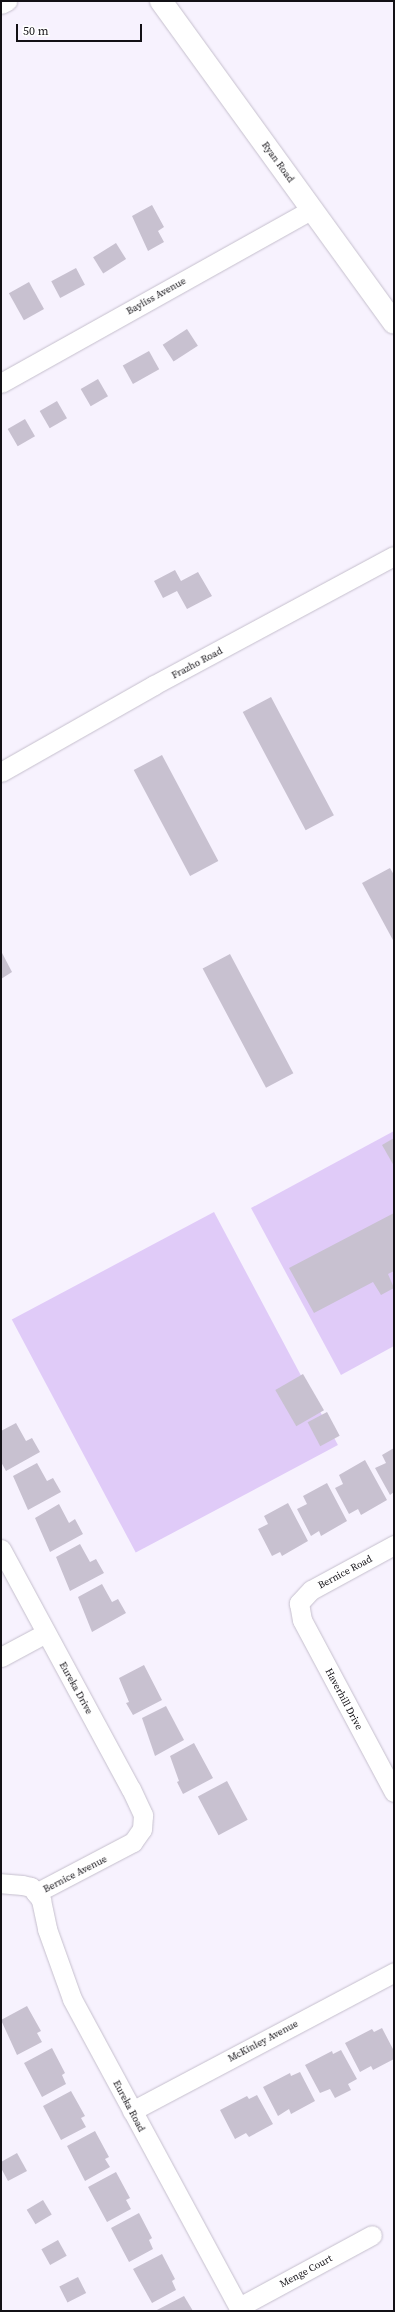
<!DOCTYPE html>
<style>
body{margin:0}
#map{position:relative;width:395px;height:2312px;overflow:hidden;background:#f7f2fe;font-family:"Source Serif 4",serif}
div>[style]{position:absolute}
.green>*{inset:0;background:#e0cbf8;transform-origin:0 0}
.building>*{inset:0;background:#c8c1d0;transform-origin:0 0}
.roads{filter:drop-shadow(0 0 1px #c5bfcd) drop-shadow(0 0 1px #c5bfcd)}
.street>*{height:19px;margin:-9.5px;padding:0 9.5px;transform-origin:9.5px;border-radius:9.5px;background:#fff}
.secondary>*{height:22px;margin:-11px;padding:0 11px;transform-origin:11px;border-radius:11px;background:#fff}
span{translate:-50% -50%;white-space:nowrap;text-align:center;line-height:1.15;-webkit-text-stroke:3px #fff;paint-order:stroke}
.street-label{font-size:10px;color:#131116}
.frame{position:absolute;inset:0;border:2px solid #131116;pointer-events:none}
.scale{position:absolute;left:16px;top:24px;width:126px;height:18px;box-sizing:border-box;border:2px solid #131116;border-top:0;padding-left:5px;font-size:12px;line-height:14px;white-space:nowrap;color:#131116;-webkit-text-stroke:3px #fff;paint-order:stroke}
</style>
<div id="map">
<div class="green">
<div style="clip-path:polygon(394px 1131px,394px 1346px,341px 1375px,251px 1208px)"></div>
<div style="left:214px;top:1212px;width:264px;height:229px;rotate:62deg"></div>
</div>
<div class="building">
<div style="clip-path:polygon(152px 205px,164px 227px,158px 231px,164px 242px,148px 251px,132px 216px)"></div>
<div style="left:116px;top:243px;width:19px;height:27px;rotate:58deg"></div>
<div style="left:76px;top:268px;width:19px;height:28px;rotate:62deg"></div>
<div style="left:29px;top:282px;width:31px;height:23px;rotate:61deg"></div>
<div style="left:187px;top:329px;width:20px;height:29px;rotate:57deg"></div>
<div style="left:149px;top:351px;width:21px;height:30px;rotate:61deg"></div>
<div style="left:98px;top:379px;width:20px;height:20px;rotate:60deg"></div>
<div style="left:57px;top:401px;width:20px;height:20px;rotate:60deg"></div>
<div style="left:25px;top:419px;width:20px;height:20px;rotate:60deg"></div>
<div style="clip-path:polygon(175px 570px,181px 581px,198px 572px,212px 596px,187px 609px,177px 591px,163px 598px,154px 581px)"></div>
<div style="left:271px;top:697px;width:134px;height:32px;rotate:62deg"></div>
<div style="left:162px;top:755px;width:120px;height:32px;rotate:62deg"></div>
<div style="clip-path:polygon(390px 868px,394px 875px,394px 942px,362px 883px)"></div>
<div style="clip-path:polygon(1px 951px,12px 972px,1px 979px)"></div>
<div style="left:230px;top:954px;width:135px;height:31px;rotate:62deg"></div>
<div style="clip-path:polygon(394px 1138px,394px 1166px,382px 1145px)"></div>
<div style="clip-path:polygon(394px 1213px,394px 1271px,388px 1274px,394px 1288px,381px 1295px,373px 1282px,314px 1313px,289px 1268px)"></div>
<div style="left:303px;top:1374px;width:42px;height:32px;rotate:60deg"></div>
<div style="left:327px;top:1412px;width:27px;height:22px;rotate:62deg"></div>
<div style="clip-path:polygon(16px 1423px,26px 1441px,32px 1438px,40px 1452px,6px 1471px,1px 1462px,1px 1431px)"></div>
<div style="clip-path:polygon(394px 1448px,394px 1492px,390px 1495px,375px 1468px,386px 1463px,382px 1455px)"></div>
<div style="clip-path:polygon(365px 1460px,387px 1500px,361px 1515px,358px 1509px,349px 1514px,335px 1488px,343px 1484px,339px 1475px)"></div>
<div style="clip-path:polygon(37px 1463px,47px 1481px,53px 1478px,61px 1492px,28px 1510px,13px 1476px)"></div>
<div style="clip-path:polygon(327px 1483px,347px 1521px,321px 1536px,319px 1531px,311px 1536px,297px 1509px,307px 1504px,303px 1496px)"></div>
<div style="clip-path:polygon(288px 1503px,308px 1541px,282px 1556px,280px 1552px,272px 1556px,258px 1529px,268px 1524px,264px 1516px)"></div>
<div style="clip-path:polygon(59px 1504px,69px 1523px,75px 1519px,83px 1534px,50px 1552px,35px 1518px)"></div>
<div style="clip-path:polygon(80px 1544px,90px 1562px,96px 1559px,104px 1573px,70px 1591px,56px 1557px)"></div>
<div style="clip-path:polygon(102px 1584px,112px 1602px,118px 1599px,126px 1613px,92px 1632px,78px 1597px)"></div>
<div style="clip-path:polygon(144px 1665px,162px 1700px,133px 1715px,126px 1703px,129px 1702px,119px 1678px)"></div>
<div style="clip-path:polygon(166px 1706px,184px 1740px,155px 1756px,142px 1718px)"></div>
<div style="clip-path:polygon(194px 1743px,213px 1778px,183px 1794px,177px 1782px,179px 1781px,170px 1756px)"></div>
<div style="left:227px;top:1781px;width:44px;height:33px;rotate:62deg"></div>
<div style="clip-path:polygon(27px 2006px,41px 2031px,37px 2033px,42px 2042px,17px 2055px,1px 2020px)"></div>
<div style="clip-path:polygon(382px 2028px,394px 2051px,394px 2059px,373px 2070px,371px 2066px,360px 2072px,345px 2043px,372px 2029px,374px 2032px)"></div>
<div style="clip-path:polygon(52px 2048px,65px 2073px,62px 2075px,66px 2084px,42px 2097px,24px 2063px)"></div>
<div style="clip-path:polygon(341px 2050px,357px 2079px,348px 2084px,351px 2090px,335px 2098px,330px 2089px,320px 2093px,305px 2065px,332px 2051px,333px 2054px)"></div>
<div style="clip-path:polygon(300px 2072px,315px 2101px,291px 2114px,289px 2109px,278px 2116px,263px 2087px,290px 2073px,291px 2076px)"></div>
<div style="clip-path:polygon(71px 2091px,85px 2116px,81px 2118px,86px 2127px,61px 2140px,43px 2106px)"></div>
<div style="clip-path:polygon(257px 2095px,273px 2124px,249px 2137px,246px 2133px,235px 2139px,220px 2110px,247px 2096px,249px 2099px)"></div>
<div style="clip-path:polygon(95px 2131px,109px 2157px,105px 2159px,110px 2167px,85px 2181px,67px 2146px)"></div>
<div style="clip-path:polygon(17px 2153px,27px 2171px,8px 2181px,1px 2168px,1px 2162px)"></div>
<div style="clip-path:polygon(116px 2172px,130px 2198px,126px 2200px,131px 2209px,107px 2222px,88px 2187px)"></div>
<div style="left:43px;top:2200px;width:17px;height:19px;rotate:59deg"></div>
<div style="clip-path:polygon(139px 2213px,152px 2238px,149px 2240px,153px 2249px,129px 2262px,111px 2228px)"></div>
<div style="left:58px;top:2240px;width:18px;height:19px;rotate:61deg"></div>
<div style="clip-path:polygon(162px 2254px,175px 2279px,172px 2281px,176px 2290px,152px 2303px,133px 2269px)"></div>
<div style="left:78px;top:2277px;width:18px;height:21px;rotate:63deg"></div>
<div style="clip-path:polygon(184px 2296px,193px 2311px,155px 2311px)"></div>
</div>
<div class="roads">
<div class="street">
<div style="left:1px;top:4px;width:7px;rotate:-27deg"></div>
<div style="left:1px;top:383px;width:356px;rotate:-29.2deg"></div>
<div style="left:1px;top:772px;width:176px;rotate:-29.6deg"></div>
<div style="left:154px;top:685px;width:272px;rotate:-28.3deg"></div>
<div style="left:394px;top:1545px;width:94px;rotate:151.5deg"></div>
<div style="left:311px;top:1590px;width:18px;rotate:133deg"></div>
<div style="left:299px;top:1603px;width:17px;rotate:80deg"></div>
<div style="left:302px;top:1620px;width:195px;rotate:61.9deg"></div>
<div style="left:1px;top:1549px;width:273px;rotate:61.6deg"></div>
<div style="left:131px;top:1789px;width:29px;rotate:65deg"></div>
<div style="left:143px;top:1815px;width:14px;rotate:94deg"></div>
<div style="left:142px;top:1829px;width:16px;rotate:125deg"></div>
<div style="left:133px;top:1842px;width:110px;rotate:152.3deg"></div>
<div style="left:36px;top:1893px;width:8px;rotate:-130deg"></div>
<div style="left:31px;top:1887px;width:9px;rotate:-167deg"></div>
<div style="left:22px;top:1885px;width:21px;rotate:-175deg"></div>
<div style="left:1px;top:1657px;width:51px;rotate:-28.1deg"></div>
<div style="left:36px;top:1893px;width:9px;rotate:54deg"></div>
<div style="left:41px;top:1900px;width:30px;rotate:78deg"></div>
<div style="left:47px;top:1929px;width:74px;rotate:70.3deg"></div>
<div style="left:72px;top:1999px;width:355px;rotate:61.6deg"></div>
<div style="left:132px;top:2111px;width:297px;rotate:-27.9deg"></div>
<div style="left:239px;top:2307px;width:151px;rotate:-28.4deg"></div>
</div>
<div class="secondary">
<div style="left:161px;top:1px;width:397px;rotate:54.1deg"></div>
</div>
</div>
<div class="street-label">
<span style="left:278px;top:162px;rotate:54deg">Ryan Road</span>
<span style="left:156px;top:296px;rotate:-29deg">Bayliss Avenue</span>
<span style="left:197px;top:663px;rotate:-28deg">Frazho Road</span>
<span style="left:345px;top:1572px;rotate:-28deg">Bernice Road</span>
<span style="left:76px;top:1688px;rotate:61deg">Eureka Drive</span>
<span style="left:344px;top:1699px;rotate:62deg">Haverhill Drive</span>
<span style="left:75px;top:1874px;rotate:-27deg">Bernice Avenue</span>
<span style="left:263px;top:2041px;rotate:-28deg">McKinley Avenue</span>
<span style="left:129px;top:2106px;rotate:62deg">Eureka Road</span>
<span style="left:306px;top:2271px;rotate:-28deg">Menge Court</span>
</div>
<div class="frame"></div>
<div class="scale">50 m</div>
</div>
